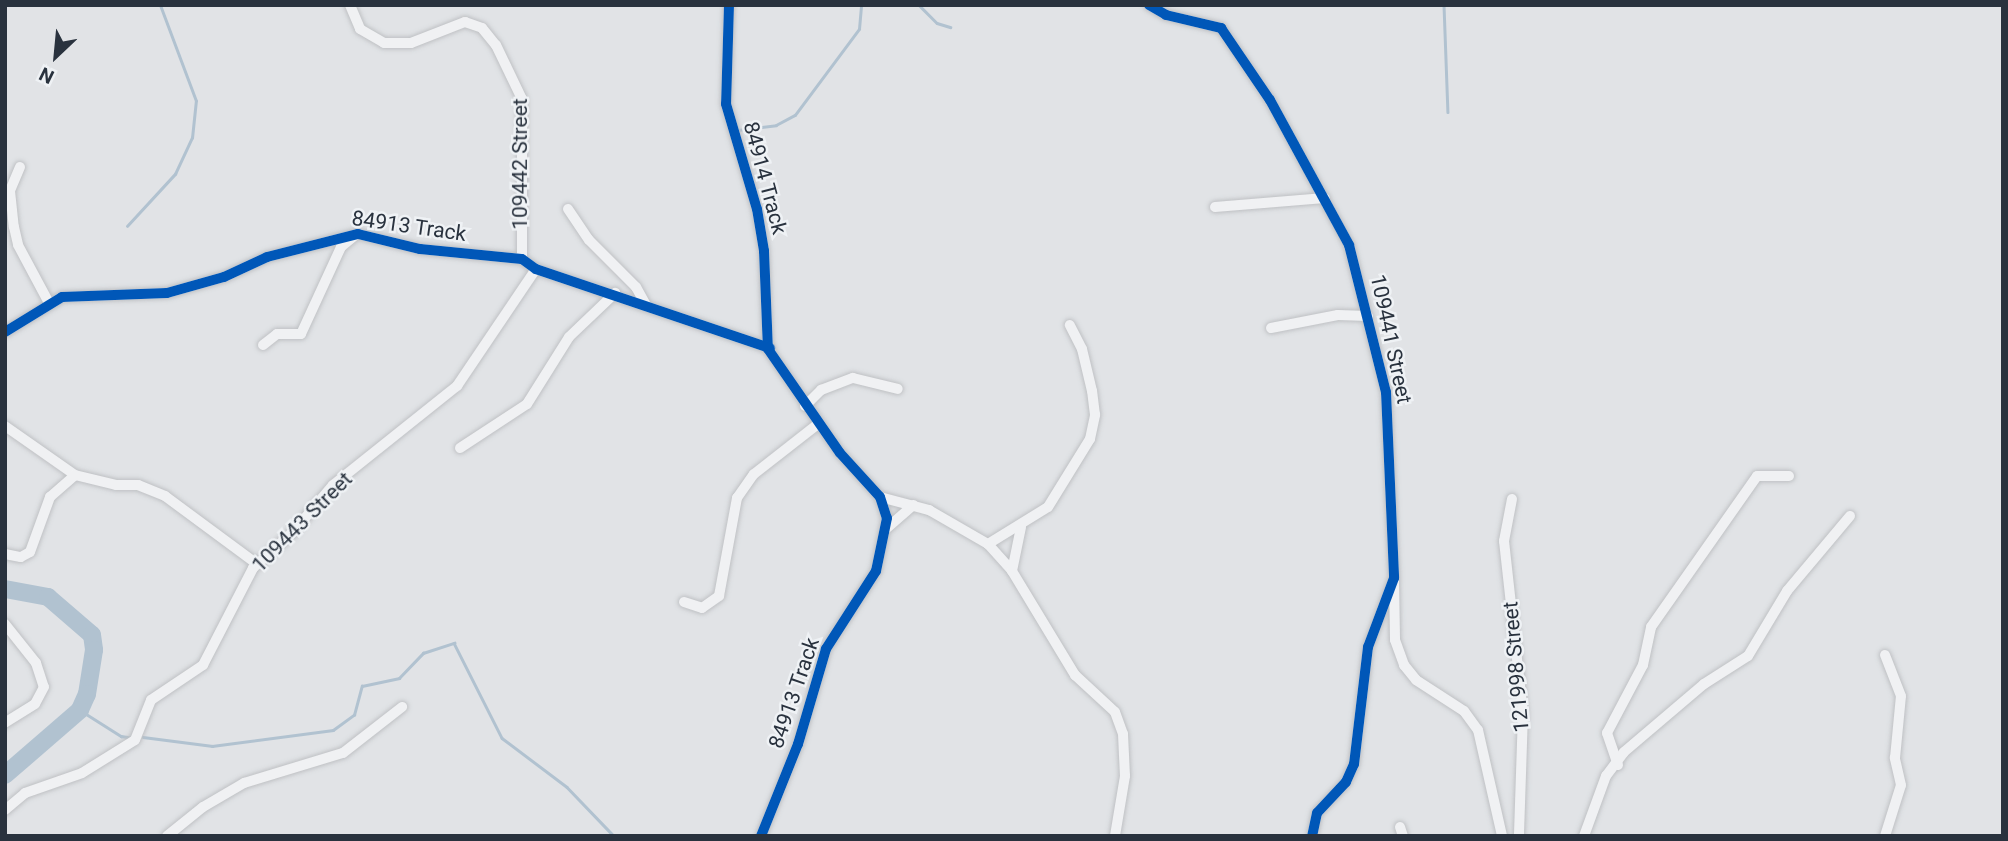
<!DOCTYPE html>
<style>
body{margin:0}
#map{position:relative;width:2008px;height:841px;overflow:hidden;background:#e1e3e6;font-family:Roboto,sans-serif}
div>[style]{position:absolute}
.stream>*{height:2.5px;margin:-1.25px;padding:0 1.25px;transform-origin:1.25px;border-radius:1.25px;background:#b1c2d0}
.river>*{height:18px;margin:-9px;padding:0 9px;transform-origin:9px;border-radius:9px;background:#b1c2d0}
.roads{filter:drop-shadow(0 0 2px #bfc1c4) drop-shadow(0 0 2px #bfc1c4)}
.minor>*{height:10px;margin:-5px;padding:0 5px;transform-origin:5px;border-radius:5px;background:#f0f1f3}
.cycleway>*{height:10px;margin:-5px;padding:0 5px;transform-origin:5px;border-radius:5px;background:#0057b8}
span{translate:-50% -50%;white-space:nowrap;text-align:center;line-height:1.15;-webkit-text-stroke:5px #eff2f5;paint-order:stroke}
.street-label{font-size:21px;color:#29323e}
.frame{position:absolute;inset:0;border:7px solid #29323e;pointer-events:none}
.north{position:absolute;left:21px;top:21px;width:70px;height:70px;-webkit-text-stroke:5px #eff2f5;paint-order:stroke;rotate:206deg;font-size:19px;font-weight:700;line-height:28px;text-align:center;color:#29323e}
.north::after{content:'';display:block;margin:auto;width:24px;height:32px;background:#29323e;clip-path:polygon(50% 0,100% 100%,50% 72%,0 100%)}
</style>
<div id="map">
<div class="stream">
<div style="left:919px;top:5px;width:25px;rotate:45deg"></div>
<div style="left:937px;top:23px;width:14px;rotate:17deg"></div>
<div style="left:1444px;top:5px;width:107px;rotate:87.9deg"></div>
<div style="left:738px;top:130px;width:38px;rotate:-7deg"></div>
<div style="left:776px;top:125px;width:21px;rotate:-28deg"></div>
<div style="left:795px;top:115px;width:107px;rotate:-53.3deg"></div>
<div style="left:859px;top:29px;width:24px;rotate:-85deg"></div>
<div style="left:127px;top:226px;width:71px;rotate:-47.3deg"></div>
<div style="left:175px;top:174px;width:40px;rotate:-65deg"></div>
<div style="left:192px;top:138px;width:37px;rotate:-84deg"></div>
<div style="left:196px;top:101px;width:103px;rotate:-110.6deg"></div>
<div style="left:80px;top:710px;width:49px;rotate:32.4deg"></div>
<div style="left:121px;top:736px;width:12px;rotate:9deg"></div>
<div style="left:143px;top:737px;width:70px;rotate:7.4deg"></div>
<div style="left:212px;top:746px;width:122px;rotate:-7.5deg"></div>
<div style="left:333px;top:730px;width:26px;rotate:-36deg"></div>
<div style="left:354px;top:715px;width:30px;rotate:-75deg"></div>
<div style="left:362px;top:686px;width:38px;rotate:-12deg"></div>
<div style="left:399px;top:678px;width:35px;rotate:-46deg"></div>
<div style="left:423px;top:653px;width:33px;rotate:-18deg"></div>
<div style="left:454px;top:643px;width:106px;rotate:63.2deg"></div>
<div style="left:502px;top:738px;width:81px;rotate:37deg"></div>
<div style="left:567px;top:787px;width:68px;rotate:46.2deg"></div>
</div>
<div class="river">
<div style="left:5px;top:589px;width:44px;rotate:10.5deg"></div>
<div style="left:48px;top:597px;width:58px;rotate:40.8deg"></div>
<div style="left:92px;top:635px;width:15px;rotate:82deg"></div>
<div style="left:94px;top:650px;width:45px;rotate:99deg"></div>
<div style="left:87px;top:694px;width:17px;rotate:114deg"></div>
<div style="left:80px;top:710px;width:99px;rotate:139.1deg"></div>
</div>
<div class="roads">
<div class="minor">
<div style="left:350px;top:5px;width:26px;rotate:67deg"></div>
<div style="left:360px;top:29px;width:28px;rotate:30deg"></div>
<div style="left:384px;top:43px;width:27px"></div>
<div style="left:411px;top:43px;width:58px;rotate:-21.3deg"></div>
<div style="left:465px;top:22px;width:18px;rotate:19deg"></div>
<div style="left:482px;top:28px;width:22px;rotate:51deg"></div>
<div style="left:496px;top:45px;width:60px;rotate:64.3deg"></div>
<div style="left:522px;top:99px;width:160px;rotate:90deg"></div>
<div style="left:729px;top:5px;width:99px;rotate:91.7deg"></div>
<div style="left:726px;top:104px;width:109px;rotate:73.6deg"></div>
<div style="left:757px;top:209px;width:43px;rotate:80.5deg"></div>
<div style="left:764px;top:251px;width:98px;rotate:87.7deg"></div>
<div style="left:768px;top:349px;width:126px;rotate:55.3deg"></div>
<div style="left:840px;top:453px;width:59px;rotate:47.7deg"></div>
<div style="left:880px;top:497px;width:22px;rotate:72deg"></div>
<div style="left:887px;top:518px;width:54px;rotate:101.7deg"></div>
<div style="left:876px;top:571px;width:93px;rotate:122.7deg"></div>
<div style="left:826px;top:649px;width:99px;rotate:106.4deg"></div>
<div style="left:798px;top:744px;width:99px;rotate:111.9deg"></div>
<div style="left:1149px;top:5px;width:20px;rotate:30deg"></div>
<div style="left:1166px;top:15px;width:57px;rotate:13.3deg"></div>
<div style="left:1221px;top:28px;width:87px;rotate:55.8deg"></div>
<div style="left:1270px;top:100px;width:165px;rotate:61.4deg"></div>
<div style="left:1349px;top:245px;width:152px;rotate:75.9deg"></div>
<div style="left:1386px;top:392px;width:186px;rotate:87.5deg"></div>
<div style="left:1394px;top:578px;width:74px;rotate:110.6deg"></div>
<div style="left:1368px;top:647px;width:118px;rotate:96.8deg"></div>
<div style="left:1354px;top:764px;width:20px;rotate:114deg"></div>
<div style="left:1346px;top:782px;width:42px;rotate:133.1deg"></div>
<div style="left:1317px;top:813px;width:24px;rotate:102deg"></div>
<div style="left:20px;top:167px;width:26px;rotate:113deg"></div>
<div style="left:10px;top:191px;width:36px;rotate:84deg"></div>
<div style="left:14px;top:227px;width:18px;rotate:77deg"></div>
<div style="left:18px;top:245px;width:66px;rotate:61.9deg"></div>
<div style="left:1215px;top:207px;width:110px;rotate:-4.7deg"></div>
<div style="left:568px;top:209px;width:37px;rotate:56deg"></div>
<div style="left:589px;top:240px;width:66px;rotate:45deg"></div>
<div style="left:636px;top:287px;width:21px;rotate:61deg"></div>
<div style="left:1271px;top:328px;width:68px;rotate:-11deg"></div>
<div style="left:1338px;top:315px;width:30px;rotate:2deg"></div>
<div style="left:5px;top:332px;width:67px;rotate:-31.6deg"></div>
<div style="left:62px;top:297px;width:105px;rotate:-2.2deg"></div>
<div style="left:167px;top:293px;width:59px;rotate:-15.7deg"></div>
<div style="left:224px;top:277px;width:47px;rotate:-24.9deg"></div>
<div style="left:267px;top:257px;width:94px;rotate:-14.2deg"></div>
<div style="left:358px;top:234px;width:64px;rotate:13.6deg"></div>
<div style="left:420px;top:249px;width:102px;rotate:5.6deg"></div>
<div style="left:522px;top:259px;width:17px;rotate:36deg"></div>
<div style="left:536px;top:269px;width:247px;rotate:18.7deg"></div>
<div style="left:263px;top:345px;width:18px;rotate:-38deg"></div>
<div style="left:277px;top:334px;width:24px"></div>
<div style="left:301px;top:334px;width:96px;rotate:-65.3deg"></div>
<div style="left:341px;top:247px;width:17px;rotate:-40deg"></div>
<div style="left:805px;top:406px;width:23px;rotate:-45deg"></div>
<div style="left:821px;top:390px;width:34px;rotate:-21deg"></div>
<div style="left:853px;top:378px;width:46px;rotate:13.7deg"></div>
<div style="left:5px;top:426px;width:85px;rotate:35deg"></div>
<div style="left:75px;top:475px;width:42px;rotate:13.7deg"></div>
<div style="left:116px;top:485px;width:22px"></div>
<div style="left:138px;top:485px;width:29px;rotate:22deg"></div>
<div style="left:165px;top:496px;width:114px;rotate:36.5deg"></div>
<div style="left:460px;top:448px;width:80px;rotate:-33.3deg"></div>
<div style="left:527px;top:404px;width:79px;rotate:-57.9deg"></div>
<div style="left:569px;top:337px;width:64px;rotate:-43.7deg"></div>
<div style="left:880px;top:497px;width:51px;rotate:14.9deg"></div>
<div style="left:929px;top:510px;width:68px;rotate:30deg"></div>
<div style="left:988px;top:544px;width:36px;rotate:48deg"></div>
<div style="left:1012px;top:571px;width:122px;rotate:58.8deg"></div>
<div style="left:1075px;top:675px;width:54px;rotate:42.8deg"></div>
<div style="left:1115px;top:712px;width:23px;rotate:70deg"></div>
<div style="left:1123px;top:734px;width:42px;rotate:87.3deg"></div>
<div style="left:1125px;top:776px;width:61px;rotate:99.5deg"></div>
<div style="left:1512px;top:499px;width:43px;rotate:100.8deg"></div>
<div style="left:1504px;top:541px;width:173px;rotate:83.7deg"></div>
<div style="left:1523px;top:713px;width:123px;rotate:91.9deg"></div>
<div style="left:887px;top:528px;width:35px;rotate:-41deg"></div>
<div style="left:988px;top:544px;width:70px;rotate:-31.7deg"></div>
<div style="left:1048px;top:507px;width:80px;rotate:-58.3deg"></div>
<div style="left:1090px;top:439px;width:25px;rotate:-78deg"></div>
<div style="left:1095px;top:415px;width:24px;rotate:-97deg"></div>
<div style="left:1092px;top:391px;width:43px;rotate:-103.4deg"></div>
<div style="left:1082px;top:349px;width:27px;rotate:-117deg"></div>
<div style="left:5px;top:554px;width:16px;rotate:11deg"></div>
<div style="left:21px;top:557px;width:10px;rotate:-29deg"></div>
<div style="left:30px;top:552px;width:59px;rotate:-70deg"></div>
<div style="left:50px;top:497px;width:33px;rotate:-41deg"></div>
<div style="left:1012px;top:571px;width:45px;rotate:-78.4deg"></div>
<div style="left:1394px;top:581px;width:59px;rotate:89deg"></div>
<div style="left:1395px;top:640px;width:27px;rotate:70deg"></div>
<div style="left:1404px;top:665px;width:19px;rotate:51deg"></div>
<div style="left:1416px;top:680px;width:57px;rotate:32.9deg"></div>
<div style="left:1464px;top:711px;width:24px;rotate:54deg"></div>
<div style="left:1478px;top:730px;width:109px;rotate:77.2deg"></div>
<div style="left:684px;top:602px;width:19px;rotate:18deg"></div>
<div style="left:702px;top:608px;width:21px;rotate:-35deg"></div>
<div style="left:719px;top:596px;width:100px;rotate:-79.6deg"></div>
<div style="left:737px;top:498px;width:29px;rotate:-55deg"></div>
<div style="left:754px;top:474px;width:81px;rotate:-38deg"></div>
<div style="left:5px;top:624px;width:50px;rotate:51.5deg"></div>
<div style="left:36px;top:663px;width:25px;rotate:72deg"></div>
<div style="left:44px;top:687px;width:19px;rotate:118deg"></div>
<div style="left:35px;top:704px;width:36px;rotate:148deg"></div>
<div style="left:1618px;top:765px;width:34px;rotate:-109deg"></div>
<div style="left:1607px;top:733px;width:77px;rotate:-62.1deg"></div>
<div style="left:1643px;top:665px;width:39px;rotate:-78deg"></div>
<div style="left:1651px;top:627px;width:184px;rotate:-54.9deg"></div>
<div style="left:1757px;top:476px;width:32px"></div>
<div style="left:5px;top:810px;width:26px;rotate:-40deg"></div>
<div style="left:25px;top:793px;width:60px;rotate:-19.3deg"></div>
<div style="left:82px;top:773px;width:62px;rotate:-31.9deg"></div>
<div style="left:135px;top:740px;width:43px;rotate:-68.2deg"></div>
<div style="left:151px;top:700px;width:63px;rotate:-33.9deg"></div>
<div style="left:203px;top:665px;width:109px;rotate:-62.7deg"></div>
<div style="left:253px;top:568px;width:55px;rotate:-42.1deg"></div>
<div style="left:294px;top:531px;width:60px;rotate:-49.7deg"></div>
<div style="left:333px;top:485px;width:159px;rotate:-38.6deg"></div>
<div style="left:457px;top:386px;width:141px;rotate:-56deg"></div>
<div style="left:1400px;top:827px;width:9px;rotate:72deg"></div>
<div style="left:167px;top:836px;width:46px;rotate:-38.9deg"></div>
<div style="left:203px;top:807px;width:48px;rotate:-30.3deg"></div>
<div style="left:244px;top:783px;width:103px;rotate:-16.9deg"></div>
<div style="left:343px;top:753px;width:75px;rotate:-37.9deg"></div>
<div style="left:1584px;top:836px;width:64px;rotate:-69.9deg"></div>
<div style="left:1606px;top:776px;width:30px;rotate:-53deg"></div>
<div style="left:1624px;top:752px;width:105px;rotate:-40.4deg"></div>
<div style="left:1704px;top:684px;width:52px;rotate:-32.5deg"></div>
<div style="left:1748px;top:656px;width:76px;rotate:-59deg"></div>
<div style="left:1787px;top:591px;width:98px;rotate:-50deg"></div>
<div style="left:1885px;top:836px;width:53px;rotate:-72.6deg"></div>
<div style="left:1901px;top:785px;width:28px;rotate:-103deg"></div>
<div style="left:1895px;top:758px;width:62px;rotate:-84.5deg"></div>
<div style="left:1901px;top:696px;width:44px;rotate:-111.3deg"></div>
</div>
</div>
<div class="cycleway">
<div style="left:729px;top:5px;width:99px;rotate:91.7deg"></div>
<div style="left:726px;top:104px;width:109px;rotate:73.6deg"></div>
<div style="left:757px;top:209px;width:43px;rotate:80.5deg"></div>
<div style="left:764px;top:251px;width:98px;rotate:87.7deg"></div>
<div style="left:768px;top:349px;width:126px;rotate:55.3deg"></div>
<div style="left:840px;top:453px;width:59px;rotate:47.7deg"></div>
<div style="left:880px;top:497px;width:22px;rotate:72deg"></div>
<div style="left:887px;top:518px;width:54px;rotate:101.7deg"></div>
<div style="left:876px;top:571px;width:93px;rotate:122.7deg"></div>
<div style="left:826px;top:649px;width:99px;rotate:106.4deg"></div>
<div style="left:798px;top:744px;width:99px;rotate:111.9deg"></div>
<div style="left:1149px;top:5px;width:20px;rotate:30deg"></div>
<div style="left:1166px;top:15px;width:57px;rotate:13.3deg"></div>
<div style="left:1221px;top:28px;width:87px;rotate:55.8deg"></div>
<div style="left:1270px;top:100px;width:165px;rotate:61.4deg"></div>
<div style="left:1349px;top:245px;width:152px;rotate:75.9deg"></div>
<div style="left:1386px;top:392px;width:186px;rotate:87.5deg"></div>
<div style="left:1394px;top:578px;width:74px;rotate:110.6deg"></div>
<div style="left:1368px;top:647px;width:118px;rotate:96.8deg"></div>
<div style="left:1354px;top:764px;width:20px;rotate:114deg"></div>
<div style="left:1346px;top:782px;width:42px;rotate:133.1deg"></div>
<div style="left:1317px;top:813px;width:24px;rotate:102deg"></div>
<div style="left:5px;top:332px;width:67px;rotate:-31.6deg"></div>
<div style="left:62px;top:297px;width:105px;rotate:-2.2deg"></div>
<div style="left:167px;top:293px;width:59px;rotate:-15.7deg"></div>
<div style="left:224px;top:277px;width:47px;rotate:-24.9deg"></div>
<div style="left:267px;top:257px;width:94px;rotate:-14.2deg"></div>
<div style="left:358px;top:234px;width:64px;rotate:13.6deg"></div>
<div style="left:420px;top:249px;width:102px;rotate:5.6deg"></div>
<div style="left:522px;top:259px;width:17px;rotate:36deg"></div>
<div style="left:536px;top:269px;width:247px;rotate:18.7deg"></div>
</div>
<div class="street-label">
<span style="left:520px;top:164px;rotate:-90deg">109442 Street</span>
<span style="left:765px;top:178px;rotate:75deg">84914 Track</span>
<span style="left:409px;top:226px;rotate:8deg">84913 Track</span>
<span style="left:1391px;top:339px;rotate:78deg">109441 Street</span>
<span style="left:302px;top:522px;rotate:-45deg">109443 Street</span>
<span style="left:1516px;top:667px;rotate:-95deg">121998 Street</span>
<span style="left:794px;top:693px;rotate:-71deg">84913 Track</span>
</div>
<div class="frame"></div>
<div class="north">N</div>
</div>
